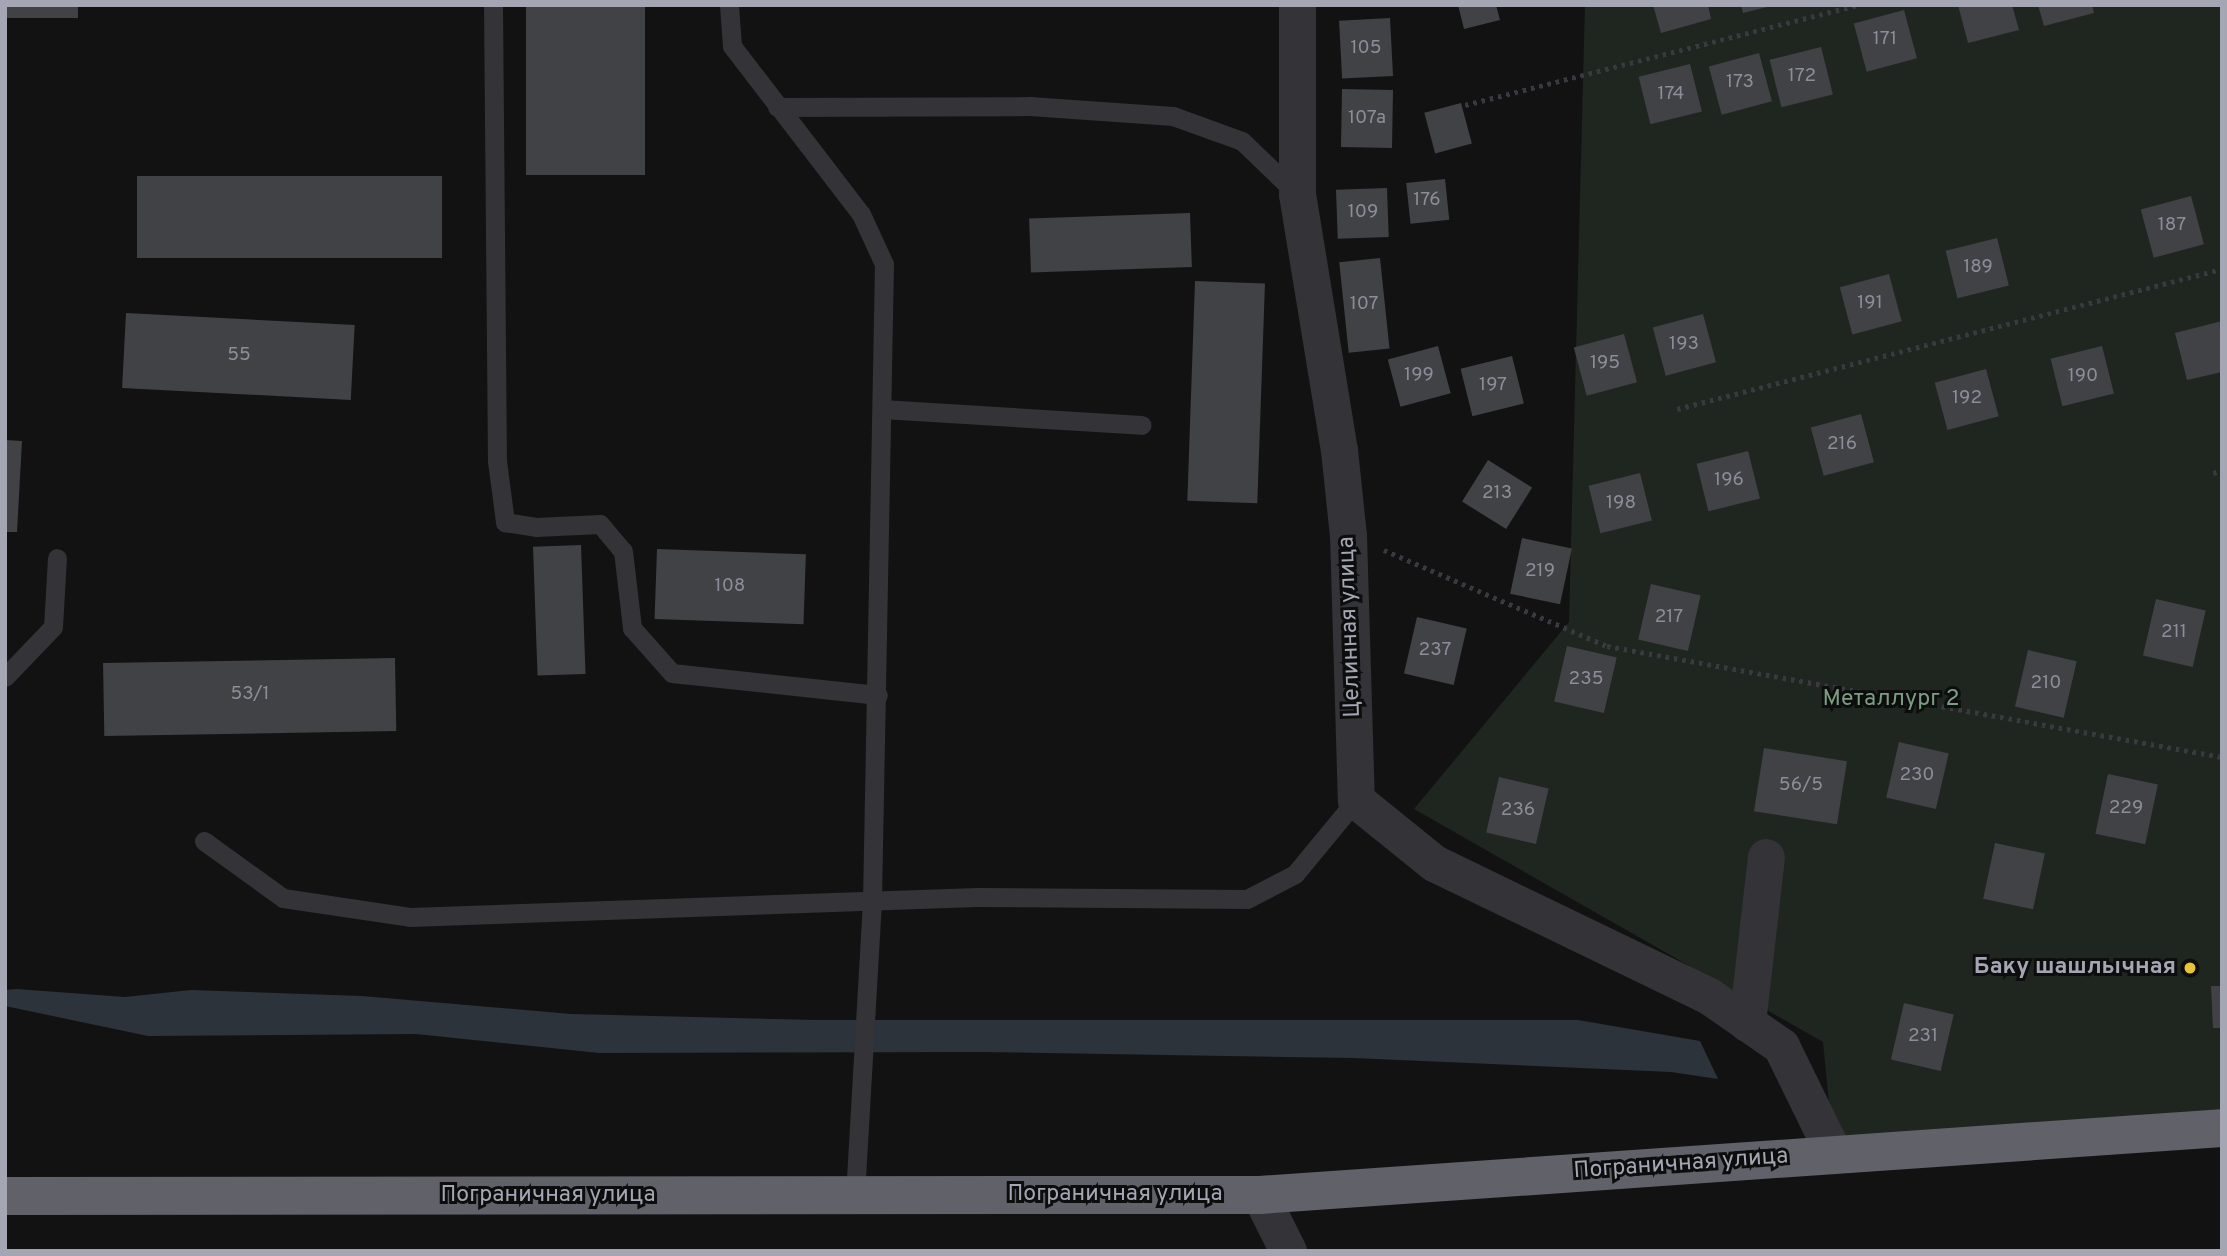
<!DOCTYPE html>
<meta charset="utf-8">
<style>
body{margin:0}
#map{position:relative;width:2227px;height:1256px;overflow:hidden;background:#121213;font-family:Overpass,sans-serif}
div>[style]{position:absolute}
.green>*{inset:0;background:#1f2620}
.water>*{inset:0;background:#2c333b}
.building>*{inset:0;background:#414246;transform-origin:0 0}
.path>*{height:4.5px;margin-top:-2.25px;transform-origin:0;background:repeating-linear-gradient(90deg,#393a3f 0 3.5px,transparent 0 8.5px)}
.lane>*{height:19px;margin:-9.5px;padding:0 9.5px;transform-origin:9.5px;border-radius:9.5px;background:#333338}
.street>*{height:37px;margin:-18.5px;padding:0 18.5px;transform-origin:18.5px;border-radius:18.5px;background:#333338}
.highway>*{height:38px;margin:-19px;padding:0 19px;transform-origin:19px;border-radius:19px;background:#606169}
.dots>*{width:19px;height:19px;translate:-50% -50%;box-sizing:border-box;border:4px solid #0d0d0e;border-radius:50%}
span{translate:-50% -50%;white-space:nowrap;text-align:center;line-height:1.15;-webkit-text-stroke:6px #0d0d0e;paint-order:stroke}
.number-label{font-size:19px;color:#8b8e98}
.number-label span{-webkit-text-stroke-width:0}
.street-label{font-size:23px;color:#a4a7b3}
.park-label{font-size:23px;color:#7d9d83}
.poi-label{font-size:23px;color:#a4a7b3;font-weight:700}
.right{translate:-100% -50%;text-align:right}
.frame{position:absolute;inset:0;border:7px solid #a4a7b3;pointer-events:none}
</style>
<div id="map">
<div class="green">
<div style="clip-path:polygon(1585px 5px,2222px 5px,2222px 1128px,1834px 1154px,1823px 1042px,1414px 809px,1569px 622px)"></div>
</div>
<div class="water">
<div style="clip-path:polygon(16px 989px,125px 997px,191px 990px,362px 996px,571px 1014px,818px 1020px,1578px 1020px,1700px 1041px,1718px 1079px,1671px 1072px,1353px 1058px,981px 1052px,599px 1053px,416px 1034px,148px 1036px,5px 1006px,5px 990px)"></div>
</div>
<div class="building">
<div style="left:5px;top:5px;width:73px;height:13px"></div>
<div style="left:526px;top:5px;width:119px;height:170px"></div>
<div style="clip-path:polygon(1458px 5px,1496px 5px,1500px 20px,1464px 29px)"></div>
<div style="clip-path:polygon(1653px 5px,1708px 5px,1711px 19px,1661px 33px)"></div>
<div style="clip-path:polygon(1741px 5px,1770px 5px,1771px 6px,1743px 13px)"></div>
<div style="clip-path:polygon(1958px 5px,2012px 5px,2019px 30px,1968px 43px)"></div>
<div style="clip-path:polygon(2038px 5px,2092px 5px,2094px 13px,2044px 26px)"></div>
<div style="left:1904px;top:10px;width:50px;height:52px;rotate:75deg"></div>
<div style="left:1390px;top:18px;width:58px;height:51px;rotate:87deg"></div>
<div style="left:1821px;top:47px;width:49px;height:53px;rotate:76deg"></div>
<div style="left:1759px;top:53px;width:50px;height:52px;rotate:75deg"></div>
<div style="left:1690px;top:64px;width:49px;height:53px;rotate:76deg"></div>
<div style="left:1342px;top:89px;width:51px;height:58px;rotate:1deg"></div>
<div style="left:1461px;top:103px;width:42px;height:38px;rotate:75deg"></div>
<div style="left:137px;top:176px;width:305px;height:82px"></div>
<div style="left:1445px;top:179px;width:41px;height:39px;rotate:84deg"></div>
<div style="left:1387px;top:188px;width:49px;height:51px;rotate:88deg"></div>
<div style="left:2191px;top:196px;width:50px;height:52px;rotate:75deg"></div>
<div style="left:1190px;top:213px;width:54px;height:161px;rotate:88deg"></div>
<div style="left:1997px;top:238px;width:49px;height:53px;rotate:76deg"></div>
<div style="left:1380px;top:258px;width:91px;height:41px;rotate:84deg"></div>
<div style="left:1889px;top:274px;width:49px;height:51px;rotate:75deg"></div>
<div style="left:1195px;top:281px;width:70px;height:220px;rotate:2deg"></div>
<div style="left:126px;top:313px;width:229px;height:75px;rotate:3deg"></div>
<div style="left:1703px;top:314px;width:50px;height:52px;rotate:75deg"></div>
<div style="clip-path:polygon(2222px 321px,2222px 372px,2187px 380px,2175px 333px)"></div>
<div style="left:1624px;top:334px;width:50px;height:52px;rotate:75deg"></div>
<div style="left:1438px;top:346px;width:49px;height:52px;rotate:75deg"></div>
<div style="left:2102px;top:346px;width:49px;height:53px;rotate:76deg"></div>
<div style="left:1512px;top:356px;width:49px;height:53px;rotate:76deg"></div>
<div style="left:1986px;top:369px;width:49px;height:53px;rotate:75deg"></div>
<div style="left:1861px;top:414px;width:50px;height:52px;rotate:75deg"></div>
<div style="clip-path:polygon(5px 440px,22px 441px,17px 532px,5px 532px)"></div>
<div style="left:1748px;top:451px;width:49px;height:53px;rotate:76deg"></div>
<div style="left:1488px;top:460px;width:52px;height:49px;rotate:32deg"></div>
<div style="left:1640px;top:473px;width:49px;height:53px;rotate:76deg"></div>
<div style="left:1522px;top:538px;width:51px;height:57px;rotate:12deg"></div>
<div style="left:581px;top:545px;width:129px;height:48px;rotate:88deg"></div>
<div style="left:657px;top:549px;width:149px;height:70px;rotate:2deg"></div>
<div style="left:1651px;top:584px;width:51px;height:57px;rotate:13deg"></div>
<div style="left:2156px;top:599px;width:51px;height:58px;rotate:13deg"></div>
<div style="left:1417px;top:617px;width:51px;height:58px;rotate:13deg"></div>
<div style="left:1567px;top:646px;width:51px;height:57px;rotate:13deg"></div>
<div style="left:2028px;top:650px;width:50px;height:58px;rotate:13deg"></div>
<div style="left:395px;top:658px;width:73px;height:292px;rotate:89deg"></div>
<div style="left:1899px;top:742px;width:51px;height:57px;rotate:13deg"></div>
<div style="left:1764px;top:748px;width:84px;height:64px;rotate:9deg"></div>
<div style="left:2108px;top:774px;width:51px;height:61px;rotate:12deg"></div>
<div style="left:1499px;top:777px;width:51px;height:57px;rotate:13deg"></div>
<div style="left:1995px;top:843px;width:51px;height:57px;rotate:12deg"></div>
<div style="clip-path:polygon(2211px 986px,2222px 986px,2222px 1028px,2213px 1028px)"></div>
<div style="left:1904px;top:1003px;width:51px;height:58px;rotate:13deg"></div>
</div>
<div class="path">
<div style="left:1465px;top:105px;width:404px;rotate:-14.3deg"></div>
<div style="left:1677px;top:409px;width:563px;rotate:-14.41deg"></div>
<div style="left:2213px;top:473px;width:9px;rotate:-13deg"></div>
<div style="left:1384px;top:550px;width:243px;rotate:23.3deg"></div>
<div style="left:1607px;top:646px;width:625px;rotate:10.23deg"></div>
</div>
<div class="lane">
<div style="left:493px;top:5px;width:456px;rotate:89.5deg"></div>
<div style="left:497px;top:461px;width:62px;rotate:82.5deg"></div>
<div style="left:505px;top:522px;width:31px;rotate:9deg"></div>
<div style="left:536px;top:527px;width:64px;rotate:-2.7deg"></div>
<div style="left:600px;top:524px;width:35px;rotate:50deg"></div>
<div style="left:623px;top:551px;width:78px;rotate:83.3deg"></div>
<div style="left:632px;top:628px;width:60px;rotate:48.4deg"></div>
<div style="left:672px;top:673px;width:207px;rotate:6.1deg"></div>
<div style="left:729px;top:5px;width:41px;rotate:85.8deg"></div>
<div style="left:732px;top:46px;width:212px;rotate:52.5deg"></div>
<div style="left:861px;top:214px;width:55px;rotate:65.3deg"></div>
<div style="left:884px;top:264px;width:637px;rotate:91.08deg"></div>
<div style="left:872px;top:901px;width:294px;rotate:93.3deg"></div>
<div style="left:777px;top:107px;width:253px;rotate:-0.2deg"></div>
<div style="left:1030px;top:106px;width:143px;rotate:4deg"></div>
<div style="left:1173px;top:116px;width:73px;rotate:19.9deg"></div>
<div style="left:1242px;top:141px;width:75px;rotate:43.9deg"></div>
<div style="left:882px;top:409px;width:260px;rotate:3.5deg"></div>
<div style="left:5px;top:677px;width:69px;rotate:-46.2deg"></div>
<div style="left:53px;top:627px;width:69px;rotate:-86.7deg"></div>
<div style="left:204px;top:841px;width:97px;rotate:35.8deg"></div>
<div style="left:283px;top:898px;width:128px;rotate:8.5deg"></div>
<div style="left:410px;top:917px;width:567px;rotate:-2.02deg"></div>
<div style="left:977px;top:897px;width:270px;rotate:0.4deg"></div>
<div style="left:1247px;top:899px;width:54px;rotate:-27.5deg"></div>
<div style="left:1295px;top:874px;width:96px;rotate:-50.5deg"></div>
</div>
<div class="street">
<div style="left:1297px;top:5px;width:189px;rotate:90deg"></div>
<div style="left:1297px;top:194px;width:259px;rotate:80.7deg"></div>
<div style="left:1339px;top:450px;width:85px;rotate:84deg"></div>
<div style="left:1348px;top:535px;width:265px;rotate:88.3deg"></div>
<div style="left:1356px;top:800px;width:100px;rotate:38.9deg"></div>
<div style="left:1434px;top:863px;width:305px;rotate:25.8deg"></div>
<div style="left:1709px;top:996px;width:88px;rotate:34.8deg"></div>
<div style="left:1781px;top:1046px;width:120px;rotate:63.9deg"></div>
<div style="left:1747px;top:1023px;width:167px;rotate:-83.5deg"></div>
<div style="left:1260px;top:1195px;width:63px;rotate:63.4deg"></div>
</div>
<div class="highway">
<div style="left:5px;top:1196px;width:1255px;rotate:-0.05deg"></div>
<div style="left:1260px;top:1195px;width:964px;rotate:-3.98deg"></div>
</div>
<div class="dots">
<div style="left:2190px;top:968px;background:#e4c439"></div>
</div>
<div class="number-label">
<span style="left:1885px;top:40px">171</span>
<span style="left:1366px;top:49px">105</span>
<span style="left:1802px;top:77px">172</span>
<span style="left:1740px;top:83px">173</span>
<span style="left:1671px;top:95px">174</span>
<span style="left:1367px;top:119px">107а</span>
<span style="left:1427px;top:201px">176</span>
<span style="left:1363px;top:213px">109</span>
<span style="left:2172px;top:226px">187</span>
<span style="left:1978px;top:268px">189</span>
<span style="left:1870px;top:304px">191</span>
<span style="left:1364px;top:305px">107</span>
<span style="left:1684px;top:345px">193</span>
<span style="left:239px;top:356px">55</span>
<span style="left:1605px;top:364px">195</span>
<span style="left:1419px;top:376px">199</span>
<span style="left:2083px;top:377px">190</span>
<span style="left:1493px;top:386px">197</span>
<span style="left:1967px;top:399px">192</span>
<span style="left:1842px;top:445px">216</span>
<span style="left:1729px;top:481px">196</span>
<span style="left:1497px;top:494px">213</span>
<span style="left:1621px;top:504px">198</span>
<span style="left:1540px;top:572px">219</span>
<span style="left:730px;top:587px">108</span>
<span style="left:1669px;top:618px">217</span>
<span style="left:2174px;top:633px">211</span>
<span style="left:1435px;top:651px">237</span>
<span style="left:1586px;top:680px">235</span>
<span style="left:2046px;top:684px">210</span>
<span style="left:250px;top:695px">53/1</span>
<span style="left:1917px;top:776px">230</span>
<span style="left:1801px;top:786px">56/5</span>
<span style="left:2126px;top:809px">229</span>
<span style="left:1518px;top:811px">236</span>
<span style="left:1923px;top:1037px">231</span>
</div>
<div class="street-label">
<span style="left:1351px;top:627px;rotate:-92deg">Целинная улица</span>
<span style="left:1681px;top:1165px;rotate:-4deg">Пограничная улица</span>
<span style="left:1115px;top:1195px">Пограничная улица</span>
<span style="left:548px;top:1196px">Пограничная улица</span>
</div>
<div class="park-label">
<span style="left:1891px;top:700px">Металлург 2</span>
</div>
<div class="poi-label">
<span class="right" style="left:2176px;top:968px">Баку шашлычная</span>
</div>
<div class="frame"></div>
</div>
